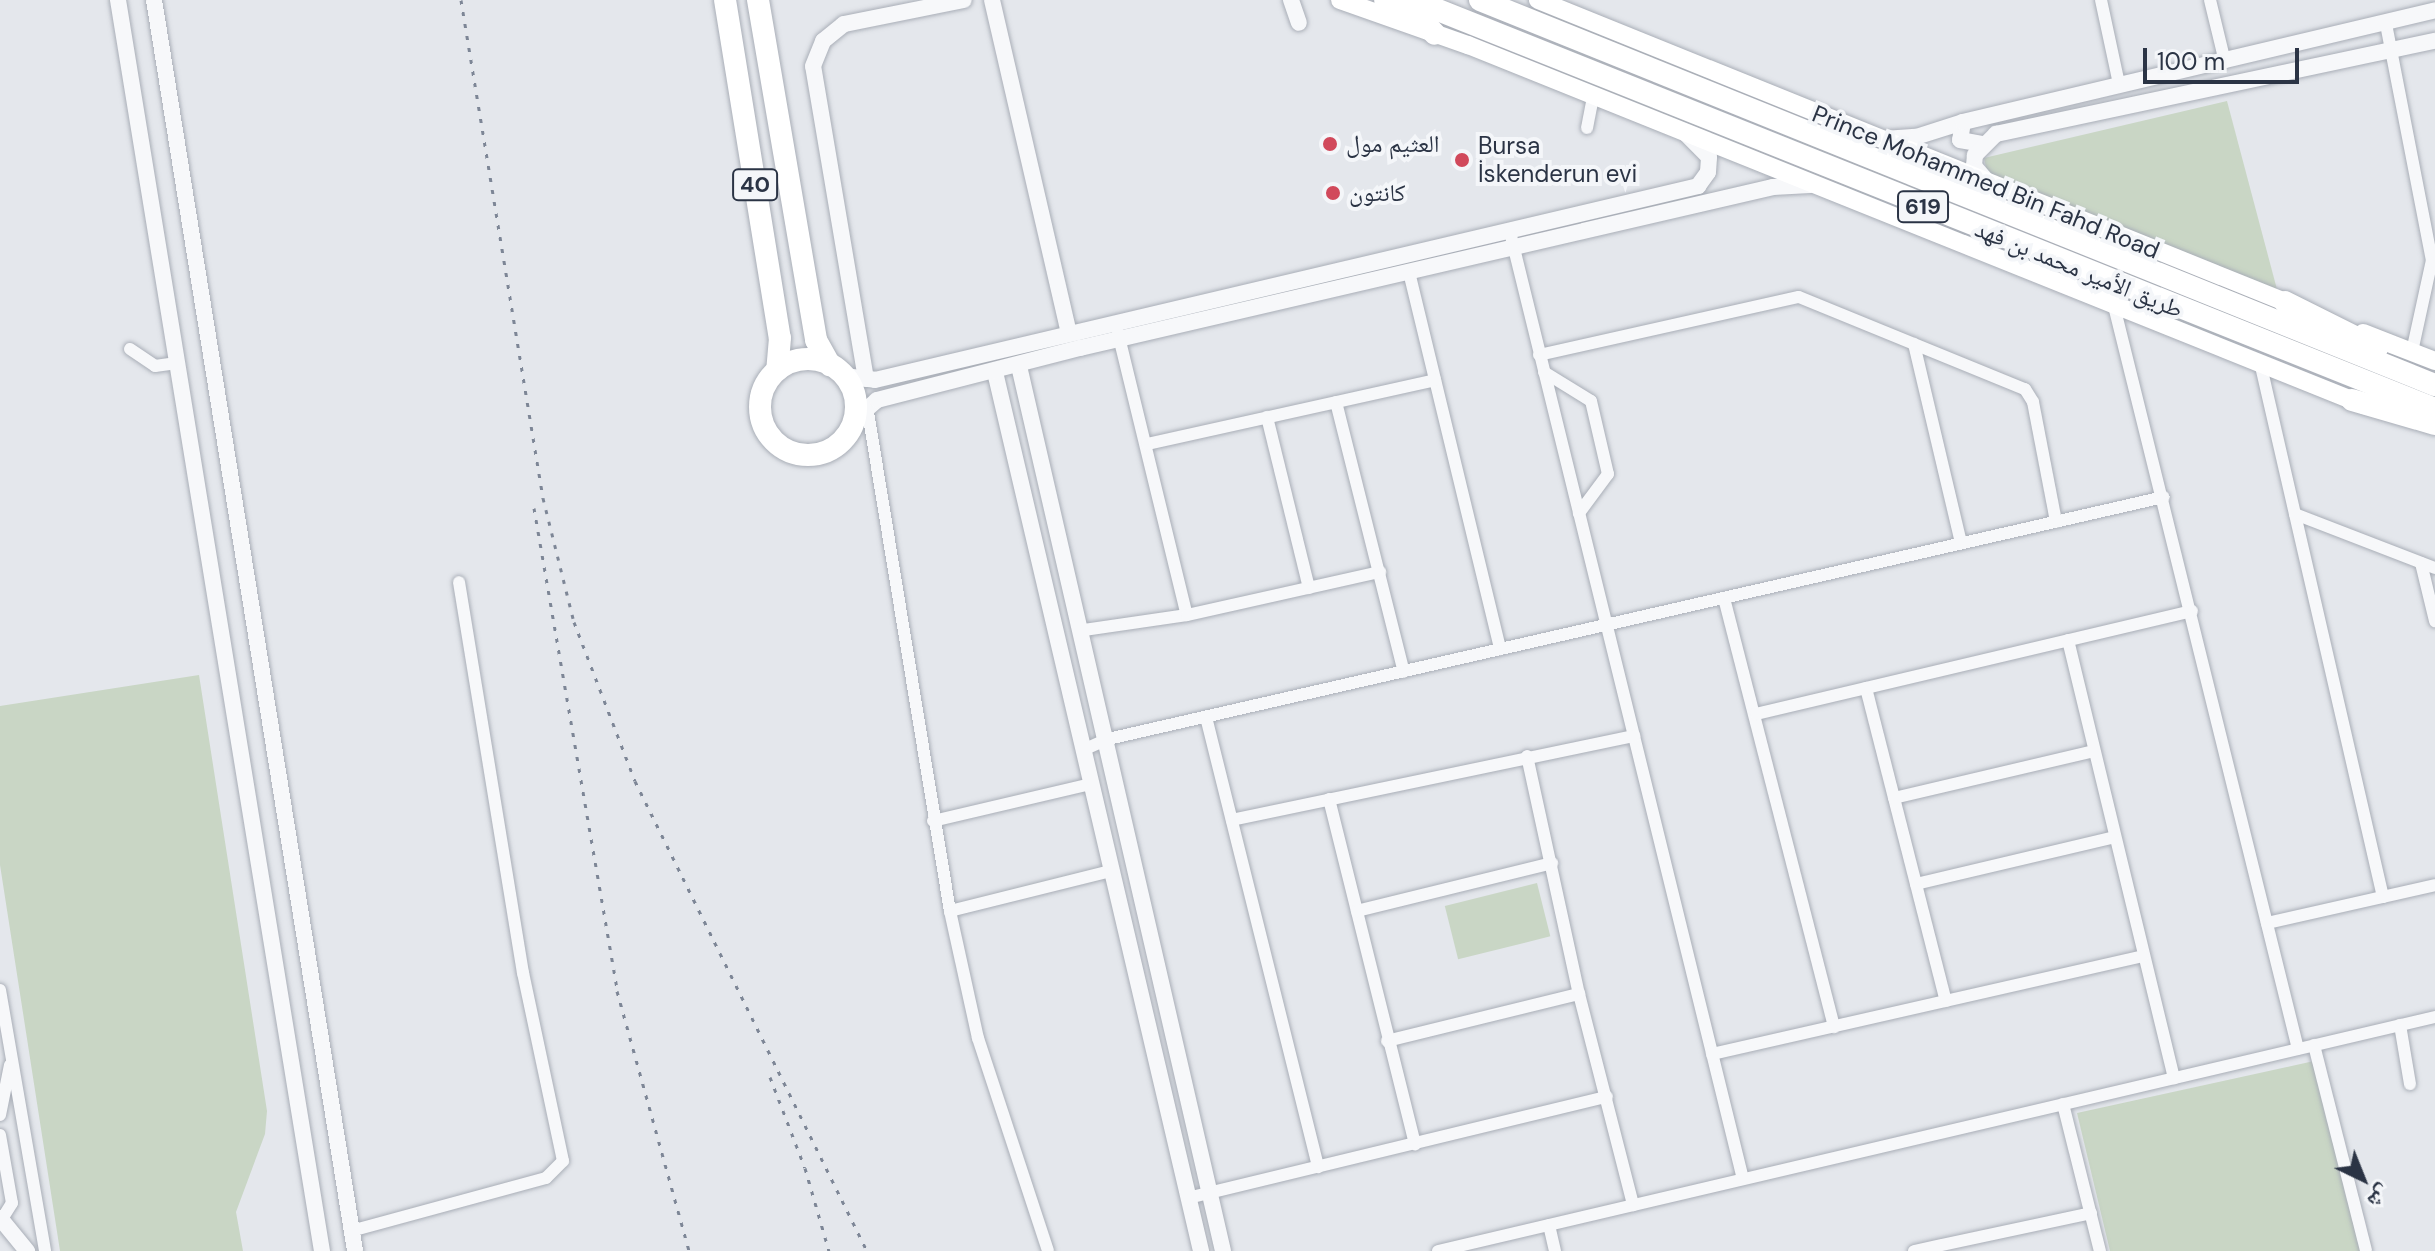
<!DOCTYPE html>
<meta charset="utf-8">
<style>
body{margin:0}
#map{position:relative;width:2435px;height:1251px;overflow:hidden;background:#e4e7ec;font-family:"DM Sans","Noto Naskh Arabic",sans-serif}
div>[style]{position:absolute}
.green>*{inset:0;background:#c9d6c5;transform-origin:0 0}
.roads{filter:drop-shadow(0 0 2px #a9aeb7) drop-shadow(0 0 2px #a9aeb7)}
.minor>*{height:12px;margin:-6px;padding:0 6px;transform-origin:6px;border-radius:6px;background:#f7f8fa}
.tertiary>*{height:16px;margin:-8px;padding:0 8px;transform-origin:8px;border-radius:8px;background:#f7f8fa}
.secondary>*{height:18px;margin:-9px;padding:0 9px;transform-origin:9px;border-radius:9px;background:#fff}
.motorway>*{height:22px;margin:-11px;padding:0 11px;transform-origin:11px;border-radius:11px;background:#fff}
.motorway>.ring{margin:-11px;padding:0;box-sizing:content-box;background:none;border:22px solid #fff;border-radius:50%}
.rail>*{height:3px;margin-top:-1.5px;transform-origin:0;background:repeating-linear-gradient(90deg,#7d8696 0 4px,transparent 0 12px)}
.dots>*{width:22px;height:22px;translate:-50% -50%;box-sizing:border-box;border:4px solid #f4f6f9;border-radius:50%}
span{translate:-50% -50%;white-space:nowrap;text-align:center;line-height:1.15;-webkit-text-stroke:8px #f4f6f9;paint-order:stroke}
.shield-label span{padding:2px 6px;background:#f4f6f9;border:2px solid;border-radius:6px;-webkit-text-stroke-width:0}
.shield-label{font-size:22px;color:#2b3445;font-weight:700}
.poi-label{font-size:24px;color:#2b3445}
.left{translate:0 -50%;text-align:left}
.street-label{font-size:24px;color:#2b3445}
.north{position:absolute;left:2323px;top:1139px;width:80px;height:80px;-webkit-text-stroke:6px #f4f6f9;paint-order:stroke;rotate:137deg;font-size:22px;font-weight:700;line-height:32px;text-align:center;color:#2b3445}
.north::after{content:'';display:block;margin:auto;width:28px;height:36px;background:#2b3445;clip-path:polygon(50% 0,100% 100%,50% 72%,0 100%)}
.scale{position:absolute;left:2143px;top:48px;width:156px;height:36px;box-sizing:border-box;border:4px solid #2b3445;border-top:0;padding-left:10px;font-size:24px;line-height:28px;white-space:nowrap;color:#2b3445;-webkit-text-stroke:6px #f4f6f9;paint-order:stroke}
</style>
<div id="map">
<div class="green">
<div style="clip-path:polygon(2227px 101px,2279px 297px,1988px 177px,1984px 158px)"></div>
<div style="clip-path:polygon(199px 675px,267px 1111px,265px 1134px,236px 1212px,243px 1251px,60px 1251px,0 865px,0 706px)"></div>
<div style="left:1537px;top:883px;width:55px;height:95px;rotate:76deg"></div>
<div style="clip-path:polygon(2314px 1061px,2361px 1251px,2110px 1251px,2077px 1113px)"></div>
</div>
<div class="roads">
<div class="minor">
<div style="left:2101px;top:0;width:86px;rotate:77.9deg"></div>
<div style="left:2210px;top:0;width:64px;rotate:76.4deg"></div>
<div style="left:2386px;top:24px;width:240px;rotate:79deg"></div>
<div style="left:2432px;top:260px;width:94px;rotate:102.3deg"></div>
<div style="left:1587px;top:128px;width:33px;rotate:-79deg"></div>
<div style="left:1510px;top:232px;width:975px;rotate:76.18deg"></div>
<div style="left:1409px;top:272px;width:388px;rotate:76.4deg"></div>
<div style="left:2114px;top:306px;width:765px;rotate:76.09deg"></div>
<div style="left:1118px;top:333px;width:290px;rotate:76.3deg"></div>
<div style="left:1914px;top:344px;width:204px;rotate:76.7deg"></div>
<div style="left:130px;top:349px;width:30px;rotate:34deg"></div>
<div style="left:155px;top:366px;width:22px;rotate:-8deg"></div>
<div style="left:1539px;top:355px;width:266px;rotate:-12.6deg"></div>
<div style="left:1799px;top:297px;width:244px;rotate:22.2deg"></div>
<div style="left:2025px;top:389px;width:15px;rotate:58deg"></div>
<div style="left:2033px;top:402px;width:122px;rotate:79.1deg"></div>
<div style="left:2260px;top:362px;width:549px;rotate:77.05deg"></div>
<div style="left:1544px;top:372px;width:55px;rotate:31.7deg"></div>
<div style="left:1591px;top:401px;width:75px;rotate:76.9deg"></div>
<div style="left:1608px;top:474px;width:49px;rotate:126.6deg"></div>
<div style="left:1336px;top:402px;width:278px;rotate:75.9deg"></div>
<div style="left:867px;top:406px;width:512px;rotate:80.67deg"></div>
<div style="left:950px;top:911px;width:130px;rotate:77.6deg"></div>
<div style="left:978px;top:1038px;width:224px;rotate:71.8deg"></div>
<div style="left:1267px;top:417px;width:176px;rotate:76.2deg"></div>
<div style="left:1147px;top:444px;width:295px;rotate:-12.5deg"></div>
<div style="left:2295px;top:514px;width:150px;rotate:21.1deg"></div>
<div style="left:2421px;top:563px;width:60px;rotate:76.4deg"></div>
<div style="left:1724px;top:598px;width:443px;rotate:75.6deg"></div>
<div style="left:1084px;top:630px;width:104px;rotate:-8.3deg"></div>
<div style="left:1187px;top:615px;width:198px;rotate:-12.6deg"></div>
<div style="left:2068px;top:640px;width:451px;rotate:76.4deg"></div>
<div style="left:1866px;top:688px;width:323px;rotate:75.7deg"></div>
<div style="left:1756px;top:714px;width:448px;rotate:-13.3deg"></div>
<div style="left:1206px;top:717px;width:464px;rotate:76deg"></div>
<div style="left:1083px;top:750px;width:27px;rotate:-24deg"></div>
<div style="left:1108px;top:739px;width:1083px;rotate:-12.91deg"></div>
<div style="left:1527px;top:756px;width:244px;rotate:77.7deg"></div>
<div style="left:1579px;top:994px;width:218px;rotate:75.6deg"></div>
<div style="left:1894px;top:798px;width:205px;rotate:-13.2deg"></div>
<div style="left:1329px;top:799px;width:356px;rotate:76deg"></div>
<div style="left:1232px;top:820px;width:411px;rotate:-11.8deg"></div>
<div style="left:933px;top:821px;width:162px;rotate:-13.2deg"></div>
<div style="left:1916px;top:884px;width:204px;rotate:-13.3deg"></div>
<div style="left:950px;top:911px;width:166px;rotate:-14deg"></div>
<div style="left:1357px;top:911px;width:201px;rotate:-13.8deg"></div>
<div style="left:2267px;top:923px;width:172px;rotate:-12.7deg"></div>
<div style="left:0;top:990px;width:265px;rotate:80.2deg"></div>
<div style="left:2400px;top:1025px;width:60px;rotate:80.4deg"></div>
<div style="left:1387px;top:1041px;width:198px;rotate:-13.8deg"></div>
<div style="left:2314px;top:1045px;width:212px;rotate:75.8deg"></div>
<div style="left:1712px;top:1054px;width:442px;rotate:-12.8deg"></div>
<div style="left:2063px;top:1104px;width:152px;rotate:75.9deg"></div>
<div style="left:0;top:1115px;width:51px;rotate:-78.7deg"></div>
<div style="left:0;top:1135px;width:69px;rotate:80deg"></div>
<div style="left:12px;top:1203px;width:22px;rotate:122deg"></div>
<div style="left:1188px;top:1198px;width:431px;rotate:-13.6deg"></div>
<div style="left:1549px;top:1225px;width:27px;rotate:77deg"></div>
<div style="left:351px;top:1231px;width:202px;rotate:-15.2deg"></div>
<div style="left:546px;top:1178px;width:24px;rotate:-45deg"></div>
<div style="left:563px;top:1161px;width:192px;rotate:-102deg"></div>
<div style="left:523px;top:973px;width:396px;rotate:-99.3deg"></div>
<div style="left:1438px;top:1251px;width:1024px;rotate:-13.21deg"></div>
<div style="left:1914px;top:1251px;width:181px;rotate:-12.1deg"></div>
</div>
<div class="tertiary">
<div style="left:118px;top:0;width:1268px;rotate:80.74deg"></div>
<div style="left:154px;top:0;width:1267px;rotate:80.87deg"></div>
<div style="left:992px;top:0;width:342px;rotate:77deg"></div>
<div style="left:1291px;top:0;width:24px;rotate:71deg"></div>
<div style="left:1963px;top:122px;width:18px;rotate:99deg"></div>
<div style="left:1960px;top:140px;width:22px;rotate:10deg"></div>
<div style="left:1884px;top:139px;width:32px;rotate:-4deg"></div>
<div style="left:1916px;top:137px;width:49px;rotate:-17.7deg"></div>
<div style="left:1963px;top:122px;width:485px;rotate:-13.3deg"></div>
<div style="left:1987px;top:181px;width:20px;rotate:-131deg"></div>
<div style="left:1974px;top:166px;width:11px;rotate:-85deg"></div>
<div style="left:1975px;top:155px;width:30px;rotate:-45deg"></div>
<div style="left:1996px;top:134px;width:449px;rotate:-12deg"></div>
<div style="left:1019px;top:366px;width:908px;rotate:77.02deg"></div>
<div style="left:995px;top:372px;width:903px;rotate:76.81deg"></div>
<div style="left:844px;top:376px;width:31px;rotate:7deg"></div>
<div style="left:875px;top:380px;width:846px;rotate:-13.26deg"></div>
<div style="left:1698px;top:186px;width:17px;rotate:-54deg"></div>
<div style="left:1708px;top:172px;width:15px;rotate:-86deg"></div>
<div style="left:1709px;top:157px;width:33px;rotate:-135deg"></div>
<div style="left:866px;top:379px;width:317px;rotate:-99.6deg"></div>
<div style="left:813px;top:66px;width:27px;rotate:-68deg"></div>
<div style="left:823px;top:41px;width:27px;rotate:-39deg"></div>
<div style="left:844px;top:24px;width:122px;rotate:-11.3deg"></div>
<div style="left:853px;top:421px;width:32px;rotate:-41deg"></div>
<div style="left:877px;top:400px;width:210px;rotate:-14.4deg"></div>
<div style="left:1080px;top:348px;width:711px;rotate:-13.08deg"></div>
<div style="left:1773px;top:187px;width:37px;rotate:-3deg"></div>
<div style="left:0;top:1218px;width:43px;rotate:50.7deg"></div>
</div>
<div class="secondary">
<div style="left:1340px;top:0;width:136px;rotate:19.4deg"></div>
<div style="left:1468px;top:45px;width:966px;rotate:21.89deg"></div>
<div style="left:1538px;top:0;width:817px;rotate:22.01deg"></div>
<div style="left:2363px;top:333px;width:77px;rotate:21.3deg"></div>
</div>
<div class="motorway">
<div style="left:725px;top:0;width:342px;rotate:80.8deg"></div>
<div style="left:780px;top:338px;width:32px;rotate:95deg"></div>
<div style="left:758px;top:0;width:345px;rotate:80.3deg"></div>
<div style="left:816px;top:340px;width:29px;rotate:61deg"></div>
<div style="left:1385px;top:0;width:38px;rotate:27deg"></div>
<div style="left:1419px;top:17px;width:23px;rotate:47deg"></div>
<div style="left:1413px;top:0;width:1101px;rotate:21.81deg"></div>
<div style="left:1480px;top:0;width:1030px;rotate:21.96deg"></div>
<div style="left:2285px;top:302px;width:103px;rotate:26.6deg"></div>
<div class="ring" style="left:760px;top:359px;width:74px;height:74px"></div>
<div style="left:2352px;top:400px;width:86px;rotate:16.1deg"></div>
</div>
</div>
<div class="rail">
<div style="left:461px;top:0;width:505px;rotate:80.65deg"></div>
<div style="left:543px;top:498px;width:128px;rotate:76deg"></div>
<div style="left:574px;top:622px;width:170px;rotate:69deg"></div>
<div style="left:635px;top:781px;width:524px;rotate:63.73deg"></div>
<div style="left:534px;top:508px;width:490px;rotate:80.2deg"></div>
<div style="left:617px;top:991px;width:270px;rotate:74.5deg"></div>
<div style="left:770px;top:1077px;width:97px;rotate:69deg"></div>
<div style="left:805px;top:1168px;width:86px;rotate:73.9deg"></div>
</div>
<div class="dots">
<div style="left:1330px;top:144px;background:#d1495b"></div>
<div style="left:1462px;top:160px;background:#d1495b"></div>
<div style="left:1333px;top:193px;background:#d1495b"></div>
</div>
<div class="shield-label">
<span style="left:755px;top:185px">40</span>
<span style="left:1923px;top:207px">619</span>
</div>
<div class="poi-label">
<span class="left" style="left:1346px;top:144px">العثيم مول</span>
<span class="left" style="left:1478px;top:160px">Bursa<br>İskenderun evi</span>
<span class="left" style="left:1349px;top:193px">كانتون</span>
</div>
<div class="street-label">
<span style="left:1986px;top:182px;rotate:22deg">Prince Mohammed Bin Fahd Road</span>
<span style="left:2079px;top:269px;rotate:22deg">طريق الأمير محمد بن فهد</span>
</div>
<div class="north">ش</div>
<div class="scale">100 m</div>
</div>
